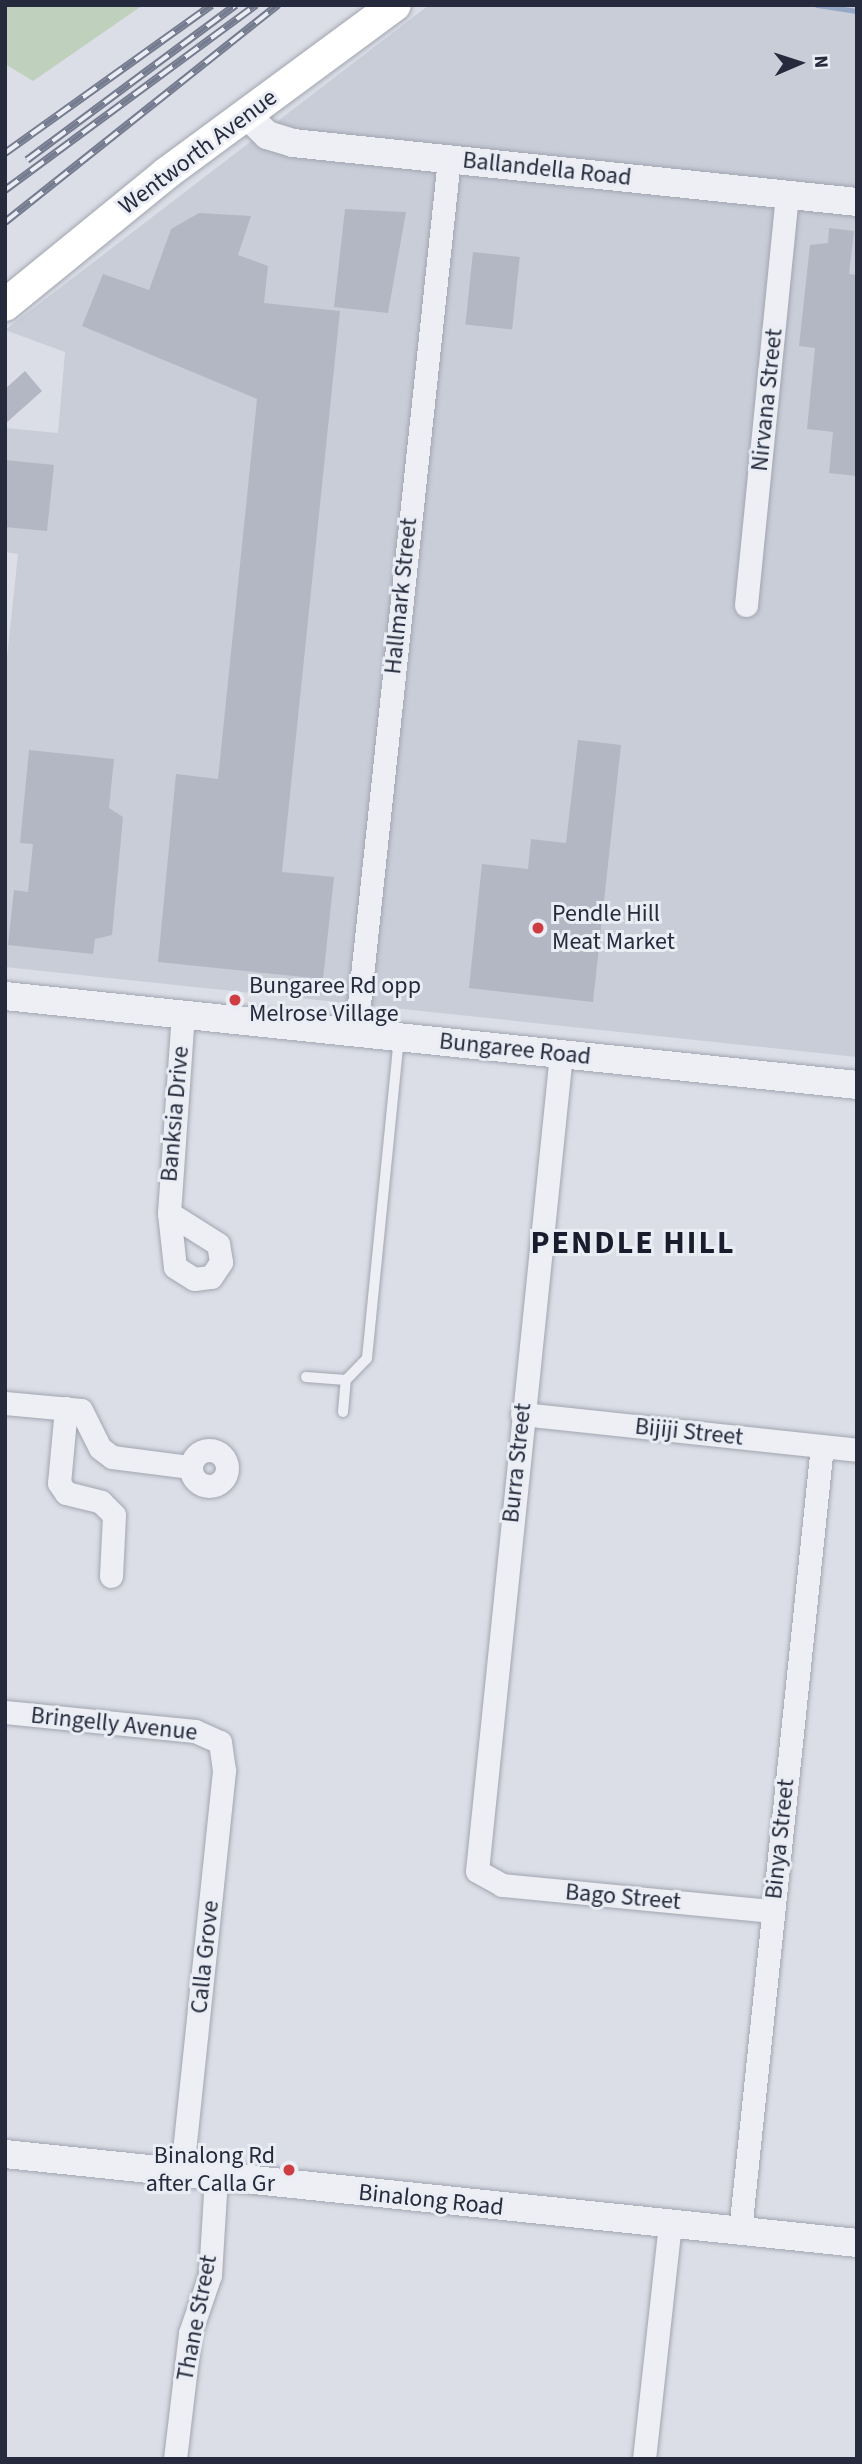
<!DOCTYPE html>
<style>
body{margin:0}
#map{position:relative;width:862px;height:2464px;overflow:hidden;background:#dbdee6;font-family:"Source Sans 3",sans-serif}
div>[style]{position:absolute}
.built>*{inset:0;background:#c9cdd8}
.green>*{inset:0;background:#bfd0bc}
.stream>*{height:5px;margin:-2.5px;padding:0 2.5px;transform-origin:2.5px;border-radius:2.5px;background:#95a7c7}
.building>*{inset:0;background:#b2b7c3;transform-origin:0 0}
.roads{filter:drop-shadow(0 0 2px #a1a5b0) drop-shadow(0 0 2px #a1a5b0)}
.service>*{height:10px;margin:-5px;padding:0 5px;transform-origin:5px;border-radius:5px;background:#eeeff4}
.minor>*{height:23px;margin:-11.5px;padding:0 11.5px;transform-origin:11.5px;border-radius:11.5px;background:#eeeff4}
.minor>.ring{margin:-11.5px;padding:0;box-sizing:content-box;background:none;border:23px solid #eeeff4;border-radius:50%}
.tertiary>*{height:28px;margin:-14px;padding:0 14px;transform-origin:14px;border-radius:14px;background:#eeeff4}
.secondary>*{height:32px;margin:-16px;padding:0 16px;transform-origin:16px;border-radius:16px;background:#fff}
.rail>*{height:8px;margin-top:-4px;transform-origin:0;background:repeating-linear-gradient(90deg,#eaedf4 0 16px,#757c8f 0 32px);box-sizing:border-box;border-block:2px solid #757c8f}
.dots>*{width:19px;height:19px;translate:-50% -50%;box-sizing:border-box;border:4px solid #eaedf4;border-radius:50%}
span{translate:-50% -50%;white-space:nowrap;text-align:center;line-height:1.15;-webkit-text-stroke:6px #eaedf4;paint-order:stroke}
.street-label{font-size:24px;color:#252b3c}
.poi-label{font-size:24px;color:#252b3c}
.left{translate:0 -50%;text-align:left}
.right{translate:-100% -50%;text-align:right}
.district-label{font-size:32px;color:#181c2c;font-weight:700;letter-spacing:2px}
.frame{position:absolute;inset:0;border:7px solid #252b3c;pointer-events:none}
.north{position:absolute;left:764px;top:28px;width:70px;height:70px;-webkit-text-stroke:5px #eaedf4;paint-order:stroke;rotate:87deg;font-size:19px;font-weight:700;line-height:28px;text-align:center;color:#252b3c}
.north::after{content:'';display:block;margin:auto;width:24px;height:32px;background:#252b3c;clip-path:polygon(50% 0,100% 100%,50% 72%,0 100%)}
</style>
<div id="map">
<div class="built">
<div style="clip-path:polygon(429px 5px,857px 5px,857px 1057px,5px 967px,5px 676px,18px 554px,5px 552px,5px 428px,58px 433px,65px 352px,5px 330px)"></div>
</div>
<div class="green">
<div style="clip-path:polygon(5px 5px,143px 5px,33px 81px,5px 64px)"></div>
</div>
<div class="stream">
<div style="left:817px;top:5px;width:40px;rotate:8.5deg"></div>
</div>
<div class="building">
<div style="clip-path:polygon(345px 209px,406px 212px,388px 313px,334px 307px)"></div>
<div style="clip-path:polygon(199px 213px,251px 216px,238px 255px,268px 266px,264px 303px,340px 311px,282px 872px,334px 877px,323px 979px,158px 962px,176px 774px,218px 779px,257px 399px,82px 326px,103px 274px,149px 290px,171px 229px)"></div>
<div style="clip-path:polygon(829px 228px,854px 231px,849px 274px,857px 275px,857px 476px,829px 473px,833px 432px,807px 429px,815px 348px,799px 346px,810px 245px,828px 243px)"></div>
<div style="left:473px;top:252px;width:47px;height:73px;rotate:6deg"></div>
<div style="clip-path:polygon(25px 371px,42px 391px,5px 424px,5px 389px)"></div>
<div style="clip-path:polygon(5px 460px,54px 465px,47px 531px,5px 527px)"></div>
<div style="clip-path:polygon(578px 740px,621px 745px,593px 1002px,469px 988px,482px 864px,528px 869px,531px 839px,566px 843px)"></div>
<div style="clip-path:polygon(29px 750px,114px 759px,109px 808px,123px 817px,112px 935px,95px 939px,93px 954px,8px 945px,14px 890px,28px 892px,33px 844px,20px 843px)"></div>
</div>
<div class="roads">
<div class="service">
<div style="left:306px;top:1377px;width:40px;rotate:4.3deg"></div>
<div style="left:346px;top:1380px;width:30px;rotate:-46deg"></div>
<div style="left:367px;top:1358px;width:322px;rotate:-84.3deg"></div>
<div style="left:343px;top:1412px;width:32px;rotate:-85deg"></div>
</div>
<div class="minor">
<div style="left:746px;top:605px;width:413px;rotate:-84.3deg"></div>
<div style="left:356px;top:1032px;width:878px;rotate:-83.92deg"></div>
<div style="left:561px;top:1054px;width:821px;rotate:95.87deg"></div>
<div style="left:477px;top:1871px;width:29px;rotate:29deg"></div>
<div style="left:502px;top:1885px;width:271px;rotate:5.5deg"></div>
<div style="left:169px;top:1213px;width:54px;rotate:83.7deg"></div>
<div style="left:175px;top:1267px;width:22px;rotate:32deg"></div>
<div style="left:194px;top:1279px;width:17px;rotate:-7deg"></div>
<div style="left:211px;top:1277px;width:18px;rotate:-56deg"></div>
<div style="left:221px;top:1262px;width:18px;rotate:-99deg"></div>
<div style="left:218px;top:1244px;width:58px;rotate:-147.7deg"></div>
<div style="left:169px;top:1213px;width:198px;rotate:-86deg"></div>
<div style="left:5px;top:1403px;width:76px;rotate:5.3deg"></div>
<div style="left:81px;top:1410px;width:42px;rotate:63.4deg"></div>
<div style="left:100px;top:1448px;width:15px;rotate:37deg"></div>
<div style="left:112px;top:1457px;width:79px;rotate:7.3deg"></div>
<div style="left:66px;top:1408px;width:75px;rotate:95.3deg"></div>
<div style="left:59px;top:1483px;width:12px;rotate:55deg"></div>
<div style="left:66px;top:1493px;width:36px;rotate:14deg"></div>
<div style="left:101px;top:1502px;width:18px;rotate:45deg"></div>
<div style="left:114px;top:1515px;width:61px;rotate:92.8deg"></div>
<div style="left:522px;top:1414px;width:337px;rotate:6.1deg"></div>
<div class="ring" style="left:191px;top:1450px;width:13px;height:13px"></div>
<div style="left:5px;top:1712px;width:191px;rotate:5.7deg"></div>
<div style="left:195px;top:1731px;width:27px;rotate:24deg"></div>
<div style="left:220px;top:1742px;width:29px;rotate:82deg"></div>
<div style="left:224px;top:1771px;width:404px;rotate:96deg"></div>
<div style="left:740px;top:2231px;width:789px;rotate:-84.04deg"></div>
<div style="left:175px;top:2459px;width:127px;rotate:-83.2deg"></div>
<div style="left:190px;top:2333px;width:61px;rotate:-71deg"></div>
<div style="left:210px;top:2275px;width:99px;rotate:-86.5deg"></div>
<div style="left:644px;top:2459px;width:236px;rotate:-83.7deg"></div>
</div>
<div class="tertiary">
<div style="left:246px;top:114px;width:30px;rotate:45deg"></div>
<div style="left:267px;top:135px;width:27px;rotate:17deg"></div>
<div style="left:293px;top:143px;width:567px;rotate:5.97deg"></div>
<div style="left:5px;top:996px;width:857px;rotate:5.96deg"></div>
<div style="left:5px;top:2154px;width:857px;rotate:5.96deg"></div>
</div>
<div class="secondary">
<div style="left:5px;top:305px;width:209px;rotate:-39.2deg"></div>
<div style="left:167px;top:173px;width:283px;rotate:-36.4deg"></div>
</div>
</div>
<div class="rail">
<div style="left:5px;top:153px;width:254px;rotate:-35.6deg"></div>
<div style="left:27px;top:160px;width:260px;rotate:-36.6deg"></div>
<div style="left:5px;top:190px;width:312px;rotate:-36.4deg"></div>
<div style="left:5px;top:222px;width:349px;rotate:-38.5deg"></div>
</div>
<div class="dots">
<div style="left:538px;top:928px;background:#ce3d42"></div>
<div style="left:235px;top:1000px;background:#ce3d42"></div>
<div style="left:289px;top:2170px;background:#ce3d42"></div>
</div>
<div class="street-label">
<span style="left:198px;top:152px;rotate:-37deg">Wentworth Avenue</span>
<span style="left:547px;top:169px;rotate:6deg">Ballandella Road</span>
<span style="left:767px;top:400px;rotate:-84deg">Nirvana Street</span>
<span style="left:401px;top:596px;rotate:-84deg">Hallmark Street</span>
<span style="left:515px;top:1049px;rotate:6deg">Bungaree Road</span>
<span style="left:175px;top:1114px;rotate:-85deg">Banksia Drive</span>
<span style="left:689px;top:1432px;rotate:6deg">Bijiji Street</span>
<span style="left:517px;top:1463px;rotate:-84deg">Burra Street</span>
<span style="left:114px;top:1724px;rotate:6deg">Bringelly Avenue</span>
<span style="left:780px;top:1839px;rotate:-84deg">Binya Street</span>
<span style="left:623px;top:1897px;rotate:5deg">Bago Street</span>
<span style="left:205px;top:1957px;rotate:-84deg">Calla Grove</span>
<span style="left:431px;top:2200px;rotate:6deg">Binalong Road</span>
<span style="left:197px;top:2318px;rotate:-79deg">Thane Street</span>
</div>
<div class="poi-label">
<span class="left" style="left:552px;top:928px">Pendle Hill<br>Meat Market</span>
<span class="left" style="left:249px;top:1000px">Bungaree Rd opp<br>Melrose Village</span>
<span class="right" style="left:275px;top:2170px">Binalong Rd<br>after Calla Gr</span>
</div>
<div class="district-label">
<span style="left:633px;top:1243px">PENDLE HILL</span>
</div>
<div class="frame"></div>
<div class="north">N</div>
</div>
